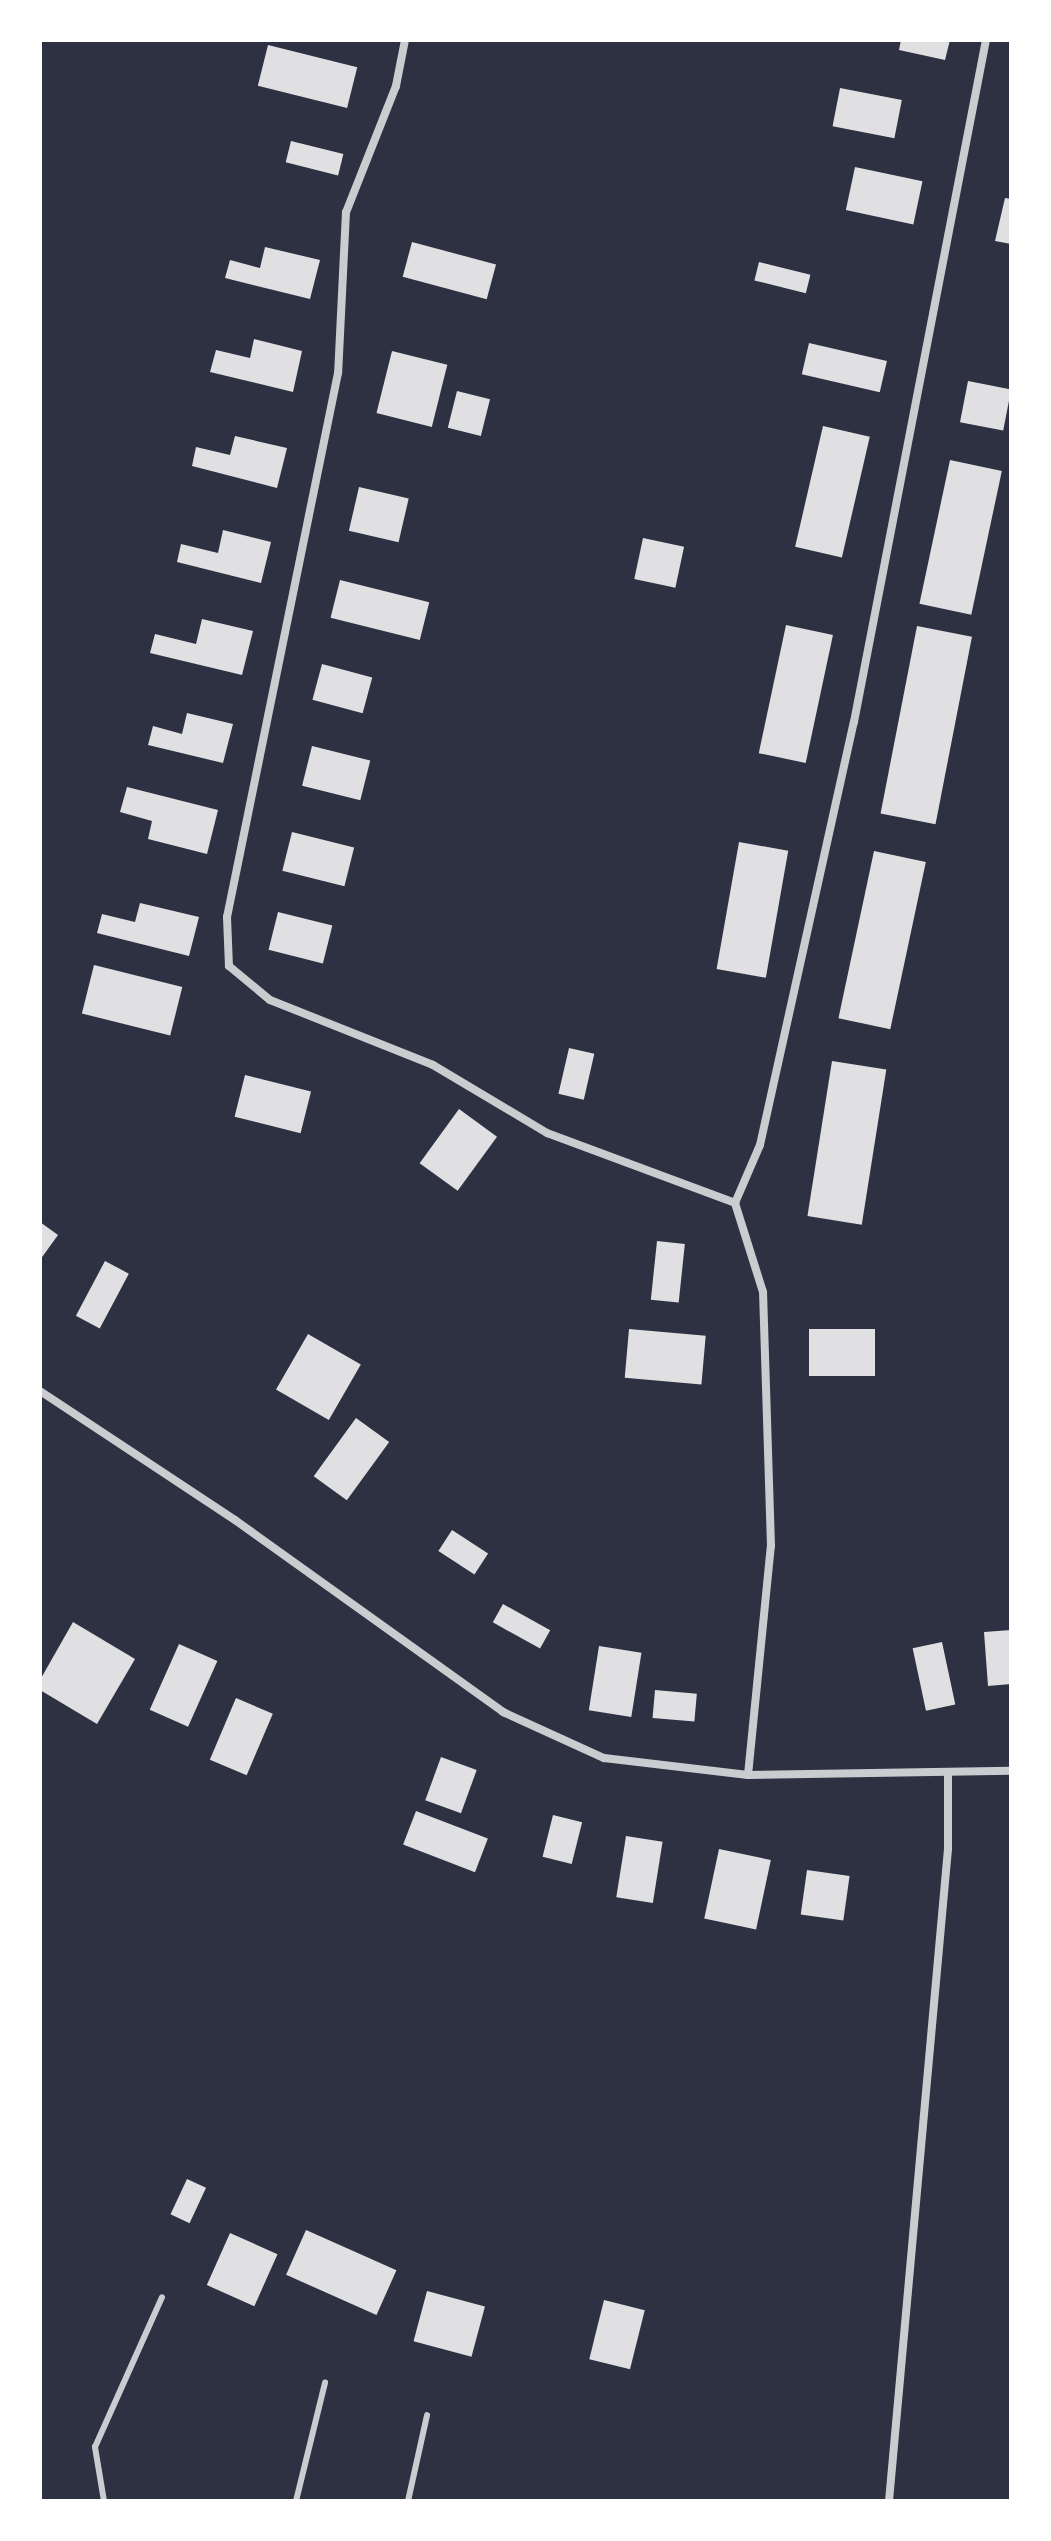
<!DOCTYPE html>
<style>
body{margin:0}
#map{position:relative;width:1051px;height:2541px;overflow:hidden;background:#2d3142;font-family:"IBM Plex Sans",sans-serif}
div>[style]{position:absolute}
.building>*{inset:0;background:#e0e0e3;transform-origin:0 0}
.service>*{height:6px;margin:-3px;padding:0 3px;transform-origin:3px;border-radius:3px;background:#caccd0}
.minor>*{height:8px;margin:-4px;padding:0 4px;transform-origin:4px;border-radius:4px;background:#caccd0}
span{translate:-50% -50%;white-space:nowrap;text-align:center;line-height:1.15;-webkit-text-stroke:6px #fff;paint-order:stroke}
.frame{position:absolute;inset:0;border:42px solid #fff;pointer-events:none}
</style>
<div id="map">
<div class="building">
<div style="clip-path:polygon(901px 40px,950px 40px,945px 60px,899px 50px)"></div>
<div style="left:268px;top:45px;width:92px;height:42px;rotate:14deg"></div>
<div style="left:840px;top:88px;width:63px;height:39px;rotate:11deg"></div>
<div style="left:291px;top:141px;width:54px;height:22px;rotate:14deg"></div>
<div style="left:855px;top:167px;width:69px;height:44px;rotate:12deg"></div>
<div style="clip-path:polygon(1005px 198px,1011px 199px,1011px 244px,995px 241px)"></div>
<div style="left:412px;top:242px;width:87px;height:36px;rotate:15deg"></div>
<div style="clip-path:polygon(265px 247px,320px 260px,310px 299px,225px 278px,230px 260px,260px 268px)"></div>
<div style="left:759px;top:262px;width:53px;height:19px;rotate:14deg"></div>
<div style="clip-path:polygon(254px 339px,302px 351px,293px 392px,210px 372px,216px 350px,250px 358px)"></div>
<div style="left:809px;top:343px;width:80px;height:32px;rotate:13deg"></div>
<div style="left:392px;top:351px;width:57px;height:64px;rotate:14deg"></div>
<div style="left:968px;top:381px;width:44px;height:42px;rotate:11deg"></div>
<div style="left:457px;top:391px;width:34px;height:38px;rotate:14deg"></div>
<div style="left:823px;top:426px;width:48px;height:124px;rotate:13deg"></div>
<div style="clip-path:polygon(235px 436px,287px 448px,277px 488px,192px 466px,196px 447px,230px 455px)"></div>
<div style="left:950px;top:460px;width:53px;height:147px;rotate:12deg"></div>
<div style="left:359px;top:487px;width:51px;height:45px;rotate:13deg"></div>
<div style="clip-path:polygon(223px 530px,271px 542px,261px 583px,177px 562px,181px 544px,218px 553px)"></div>
<div style="left:643px;top:538px;width:42px;height:42px;rotate:12deg"></div>
<div style="left:340px;top:580px;width:92px;height:39px;rotate:14deg"></div>
<div style="clip-path:polygon(202px 619px,253px 631px,242px 675px,150px 653px,155px 634px,196px 644px)"></div>
<div style="left:786px;top:625px;width:48px;height:131px;rotate:12deg"></div>
<div style="left:917px;top:626px;width:56px;height:191px;rotate:11deg"></div>
<div style="left:322px;top:664px;width:52px;height:37px;rotate:15deg"></div>
<div style="clip-path:polygon(187px 713px,233px 724px,223px 763px,148px 745px,153px 726px,182px 734px)"></div>
<div style="left:312px;top:746px;width:60px;height:41px;rotate:14deg"></div>
<div style="clip-path:polygon(127px 787px,218px 810px,207px 854px,148px 839px,152px 821px,120px 812px)"></div>
<div style="left:292px;top:832px;width:64px;height:40px;rotate:14deg"></div>
<div style="left:739px;top:842px;width:50px;height:129px;rotate:10deg"></div>
<div style="left:874px;top:851px;width:53px;height:171px;rotate:12deg"></div>
<div style="clip-path:polygon(140px 903px,199px 917px,189px 956px,97px 933px,102px 914px,135px 922px)"></div>
<div style="left:278px;top:912px;width:56px;height:39px;rotate:14deg"></div>
<div style="left:94px;top:965px;width:91px;height:50px;rotate:14deg"></div>
<div style="left:569px;top:1048px;width:26px;height:47px;rotate:13deg"></div>
<div style="left:832px;top:1061px;width:55px;height:157px;rotate:9deg"></div>
<div style="left:245px;top:1075px;width:68px;height:43px;rotate:14deg"></div>
<div style="left:459px;top:1109px;width:47px;height:67px;rotate:36deg"></div>
<div style="clip-path:polygon(40px 1222px,58px 1235px,40px 1260px)"></div>
<div style="left:657px;top:1241px;width:28px;height:59px;rotate:6deg"></div>
<div style="left:105px;top:1261px;width:27px;height:62px;rotate:28deg"></div>
<div style="left:629px;top:1329px;width:77px;height:49px;rotate:5deg"></div>
<div style="left:875px;top:1329px;width:47px;height:66px;rotate:90deg"></div>
<div style="left:308px;top:1334px;width:61px;height:64px;rotate:30deg"></div>
<div style="left:356px;top:1418px;width:41px;height:72px;rotate:36deg"></div>
<div style="left:452px;top:1530px;width:43px;height:25px;rotate:33deg"></div>
<div style="left:503px;top:1604px;width:54px;height:21px;rotate:29deg"></div>
<div style="clip-path:polygon(73px 1622px,135px 1659px,97px 1724px,40px 1690px,40px 1680px)"></div>
<div style="clip-path:polygon(1011px 1630px,1011px 1684px,988px 1686px,984px 1632px)"></div>
<div style="left:942px;top:1642px;width:64px;height:30px;rotate:78deg"></div>
<div style="left:179px;top:1644px;width:42px;height:72px;rotate:24deg"></div>
<div style="left:599px;top:1646px;width:43px;height:65px;rotate:9deg"></div>
<div style="left:655px;top:1690px;width:42px;height:28px;rotate:5deg"></div>
<div style="left:236px;top:1698px;width:40px;height:67px;rotate:23deg"></div>
<div style="left:441px;top:1757px;width:38px;height:46px;rotate:20deg"></div>
<div style="left:416px;top:1811px;width:77px;height:36px;rotate:21deg"></div>
<div style="left:553px;top:1815px;width:30px;height:43px;rotate:14deg"></div>
<div style="left:626px;top:1836px;width:37px;height:62px;rotate:9deg"></div>
<div style="left:719px;top:1849px;width:53px;height:71px;rotate:12deg"></div>
<div style="left:807px;top:1870px;width:43px;height:45px;rotate:8deg"></div>
<div style="left:187px;top:2179px;width:21px;height:39px;rotate:25deg"></div>
<div style="left:306px;top:2230px;width:99px;height:49px;rotate:24deg"></div>
<div style="left:230px;top:2233px;width:52px;height:57px;rotate:24deg"></div>
<div style="left:427px;top:2291px;width:60px;height:52px;rotate:15deg"></div>
<div style="left:604px;top:2300px;width:42px;height:61px;rotate:14deg"></div>
</div>
<div class="service">
<div style="left:104px;top:2501px;width:55px;rotate:-99.5deg"></div>
<div style="left:95px;top:2447px;width:164px;rotate:-65.9deg"></div>
<div style="left:296px;top:2501px;width:122px;rotate:-76.2deg"></div>
<div style="left:408px;top:2501px;width:88px;rotate:-77.5deg"></div>
</div>
<div class="minor">
<div style="left:405px;top:40px;width:47px;rotate:101.1deg"></div>
<div style="left:396px;top:86px;width:136px;rotate:111.6deg"></div>
<div style="left:346px;top:212px;width:161px;rotate:92.8deg"></div>
<div style="left:338px;top:373px;width:555px;rotate:101.53deg"></div>
<div style="left:227px;top:917px;width:49px;rotate:87.7deg"></div>
<div style="left:229px;top:966px;width:53px;rotate:39.7deg"></div>
<div style="left:270px;top:1000px;width:175px;rotate:21.7deg"></div>
<div style="left:433px;top:1065px;width:133px;rotate:30.8deg"></div>
<div style="left:547px;top:1133px;width:201px;rotate:20.4deg"></div>
<div style="left:40px;top:1391px;width:234px;rotate:33.5deg"></div>
<div style="left:235px;top:1520px;width:330px;rotate:35.6deg"></div>
<div style="left:503px;top:1712px;width:111px;rotate:24.5deg"></div>
<div style="left:604px;top:1758px;width:145px;rotate:6.7deg"></div>
<div style="left:748px;top:1775px;width:263px;rotate:-0.9deg"></div>
<div style="left:748px;top:1775px;width:230px;rotate:-84.3deg"></div>
<div style="left:771px;top:1546px;width:254px;rotate:-91.8deg"></div>
<div style="left:763px;top:1292px;width:93px;rotate:-107.5deg"></div>
<div style="left:735px;top:1203px;width:63px;rotate:-66.7deg"></div>
<div style="left:760px;top:1145px;width:433px;rotate:-77.5deg"></div>
<div style="left:854px;top:722px;width:695px;rotate:-79.05deg"></div>
<div style="left:889px;top:2501px;width:655px;rotate:-84.83deg"></div>
<div style="left:948px;top:1849px;width:76px;rotate:-90deg"></div>
</div>
<div class="frame"></div>
</div>
